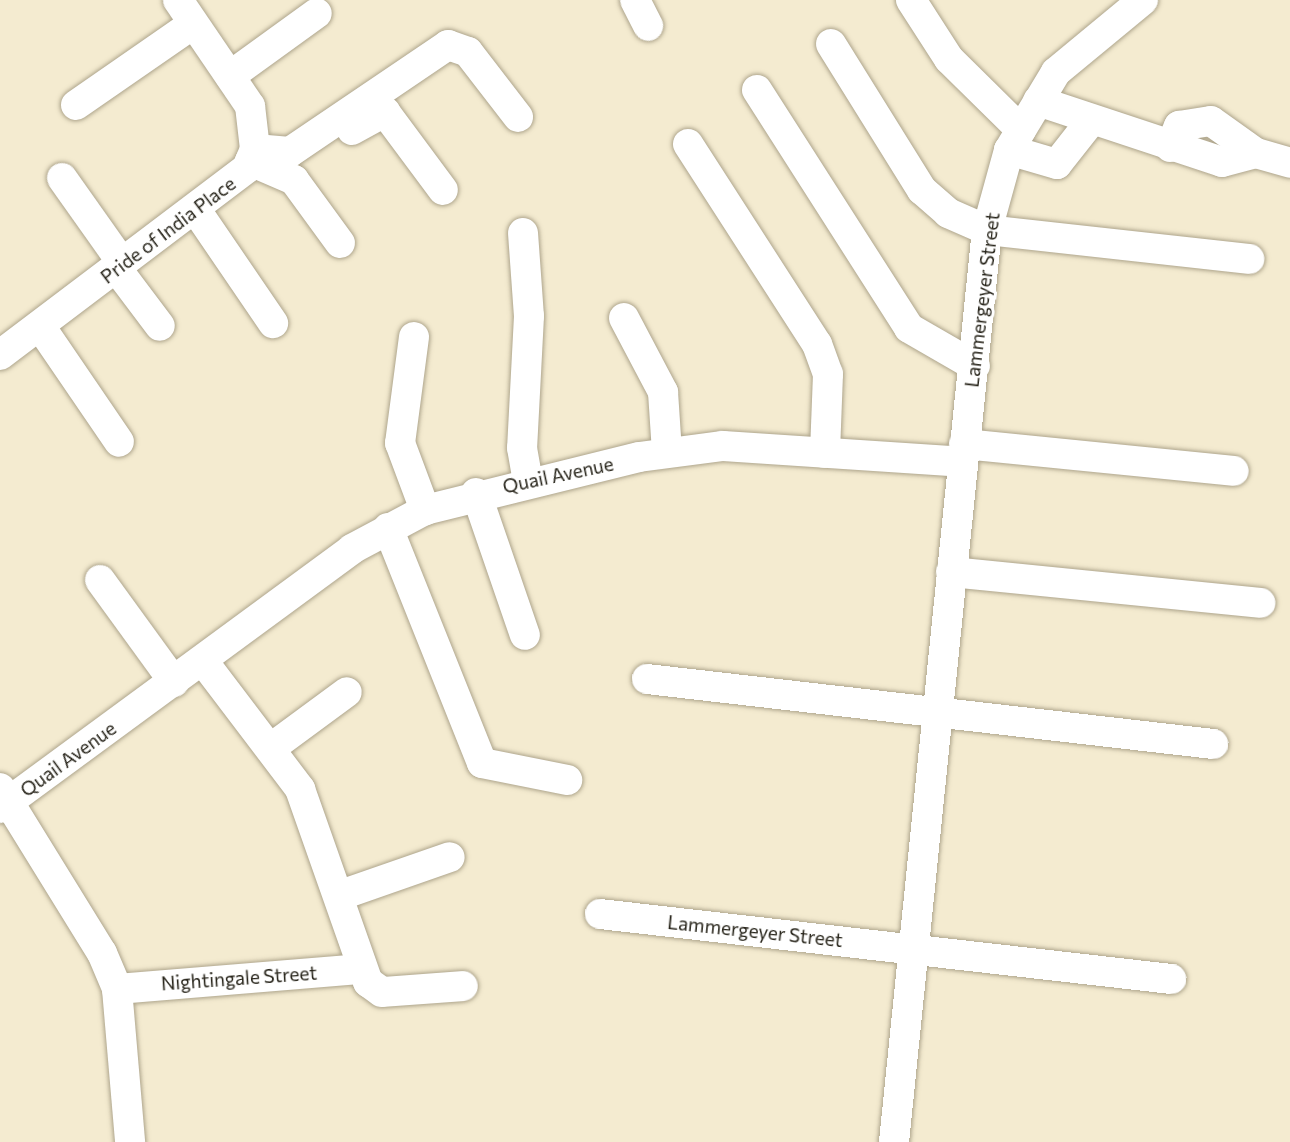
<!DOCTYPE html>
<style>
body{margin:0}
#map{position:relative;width:1290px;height:1142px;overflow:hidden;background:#f4ebd0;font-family:Commissioner,sans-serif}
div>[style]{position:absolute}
.roads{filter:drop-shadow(0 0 2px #aea58c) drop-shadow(0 0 2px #aea58c)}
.minor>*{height:30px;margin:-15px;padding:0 15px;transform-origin:15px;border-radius:15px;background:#fff}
span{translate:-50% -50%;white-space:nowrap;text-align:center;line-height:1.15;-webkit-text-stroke:6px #fff;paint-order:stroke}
.street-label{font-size:19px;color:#27241a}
</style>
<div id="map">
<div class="roads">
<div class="minor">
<div style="left:635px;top:0;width:29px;rotate:63deg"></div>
<div style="left:911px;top:0;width:70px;rotate:57.2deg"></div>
<div style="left:949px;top:59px;width:101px;rotate:44.6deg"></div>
<div style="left:831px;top:44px;width:172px;rotate:58.1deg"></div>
<div style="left:922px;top:190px;width:35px;rotate:41deg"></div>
<div style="left:948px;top:213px;width:43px;rotate:23.6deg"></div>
<div style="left:987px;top:230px;width:264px;rotate:6.3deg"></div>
<div style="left:230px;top:76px;width:107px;rotate:-35.9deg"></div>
<div style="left:757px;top:90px;width:282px;rotate:57.4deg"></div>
<div style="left:909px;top:328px;width:76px;rotate:29.9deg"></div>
<div style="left:1038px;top:101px;width:194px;rotate:18.3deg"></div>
<div style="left:1222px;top:162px;width:35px;rotate:-15deg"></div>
<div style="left:1256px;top:153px;width:35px;rotate:16deg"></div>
<div style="left:76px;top:105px;width:142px;rotate:-34.7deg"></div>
<div style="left:352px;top:130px;width:38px;rotate:-29deg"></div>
<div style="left:385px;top:112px;width:97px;rotate:53.4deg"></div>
<div style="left:688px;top:144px;width:238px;rotate:57.2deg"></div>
<div style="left:817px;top:344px;width:32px;rotate:70deg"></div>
<div style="left:828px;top:374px;width:79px;rotate:92.2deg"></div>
<div style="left:1170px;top:147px;width:23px;rotate:-67deg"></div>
<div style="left:1179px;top:126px;width:32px;rotate:-9deg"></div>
<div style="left:1211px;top:121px;width:55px;rotate:35.4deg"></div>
<div style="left:255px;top:149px;width:35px;rotate:5deg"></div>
<div style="left:290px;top:152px;width:191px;rotate:-34.1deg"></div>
<div style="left:448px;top:45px;width:21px;rotate:19deg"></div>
<div style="left:468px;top:52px;width:82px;rotate:52.4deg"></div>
<div style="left:1009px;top:150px;width:50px;rotate:16.3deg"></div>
<div style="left:1057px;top:164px;width:53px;rotate:-51.8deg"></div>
<div style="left:250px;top:161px;width:48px;rotate:23.4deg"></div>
<div style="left:294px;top:180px;width:78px;rotate:53.9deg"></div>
<div style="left:62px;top:178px;width:105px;rotate:54.7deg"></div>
<div style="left:196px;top:210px;width:137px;rotate:55.7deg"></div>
<div style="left:523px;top:233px;width:83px;rotate:85.9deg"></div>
<div style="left:529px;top:316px;width:132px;rotate:93deg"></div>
<div style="left:522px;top:448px;width:34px;rotate:80deg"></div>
<div style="left:117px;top:269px;width:71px;rotate:53deg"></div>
<div style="left:624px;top:318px;width:84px;rotate:62.2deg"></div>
<div style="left:663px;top:392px;width:60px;rotate:86.2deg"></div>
<div style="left:40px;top:326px;width:140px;rotate:55.7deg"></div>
<div style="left:414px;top:337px;width:107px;rotate:97.5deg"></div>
<div style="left:400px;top:443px;width:72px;rotate:69.5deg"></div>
<div style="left:0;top:355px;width:310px;rotate:-37.1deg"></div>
<div style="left:247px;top:168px;width:21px;rotate:-67deg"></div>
<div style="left:255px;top:149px;width:43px;rotate:-96.6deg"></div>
<div style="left:250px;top:106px;width:128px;rotate:-124.2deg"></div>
<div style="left:964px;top:444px;width:271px;rotate:5.7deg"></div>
<div style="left:476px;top:493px;width:150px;rotate:71deg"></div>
<div style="left:388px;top:528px;width:253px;rotate:68.2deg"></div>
<div style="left:482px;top:763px;width:87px;rotate:11.3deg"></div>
<div style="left:951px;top:572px;width:311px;rotate:5.7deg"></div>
<div style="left:100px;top:580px;width:126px;rotate:54deg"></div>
<div style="left:203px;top:661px;width:161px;rotate:52.8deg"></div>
<div style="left:300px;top:789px;width:205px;rotate:70.6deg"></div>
<div style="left:368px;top:982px;width:17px;rotate:36deg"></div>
<div style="left:382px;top:992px;width:81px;rotate:-4.2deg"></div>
<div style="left:647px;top:679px;width:570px;rotate:6.55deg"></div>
<div style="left:271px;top:748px;width:94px;rotate:-36.4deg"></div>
<div style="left:0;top:788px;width:194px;rotate:58.3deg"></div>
<div style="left:102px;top:953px;width:39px;rotate:67deg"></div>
<div style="left:117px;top:989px;width:154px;rotate:85.1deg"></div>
<div style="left:0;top:808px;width:437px;rotate:-36.3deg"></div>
<div style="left:352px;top:549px;width:83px;rotate:-28.1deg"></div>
<div style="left:425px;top:510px;width:220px;rotate:-13.9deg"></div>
<div style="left:639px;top:457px;width:85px;rotate:-7.5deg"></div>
<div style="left:723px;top:446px;width:239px;rotate:3.8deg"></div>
<div style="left:341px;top:895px;width:115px;rotate:-19.2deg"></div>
<div style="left:600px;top:914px;width:575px;rotate:6.49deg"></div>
<div style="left:117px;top:989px;width:246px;rotate:-4.7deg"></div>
<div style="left:894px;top:1142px;width:917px;rotate:-84.18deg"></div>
<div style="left:987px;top:230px;width:83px;rotate:-74.6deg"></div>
<div style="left:1009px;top:150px;width:91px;rotate:-58.9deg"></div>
<div style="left:1056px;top:72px;width:113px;rotate:-39.6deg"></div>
</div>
</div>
<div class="street-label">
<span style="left:168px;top:230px;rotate:-37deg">Pride of India Place</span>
<span style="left:982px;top:300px;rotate:-83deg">Lammergeyer Street</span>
<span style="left:558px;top:475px;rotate:-12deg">Quail Avenue</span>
<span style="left:68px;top:759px;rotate:-36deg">Quail Avenue</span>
<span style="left:755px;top:931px;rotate:6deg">Lammergeyer Street</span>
<span style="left:239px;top:978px;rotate:-4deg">Nightingale Street</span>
</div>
</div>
